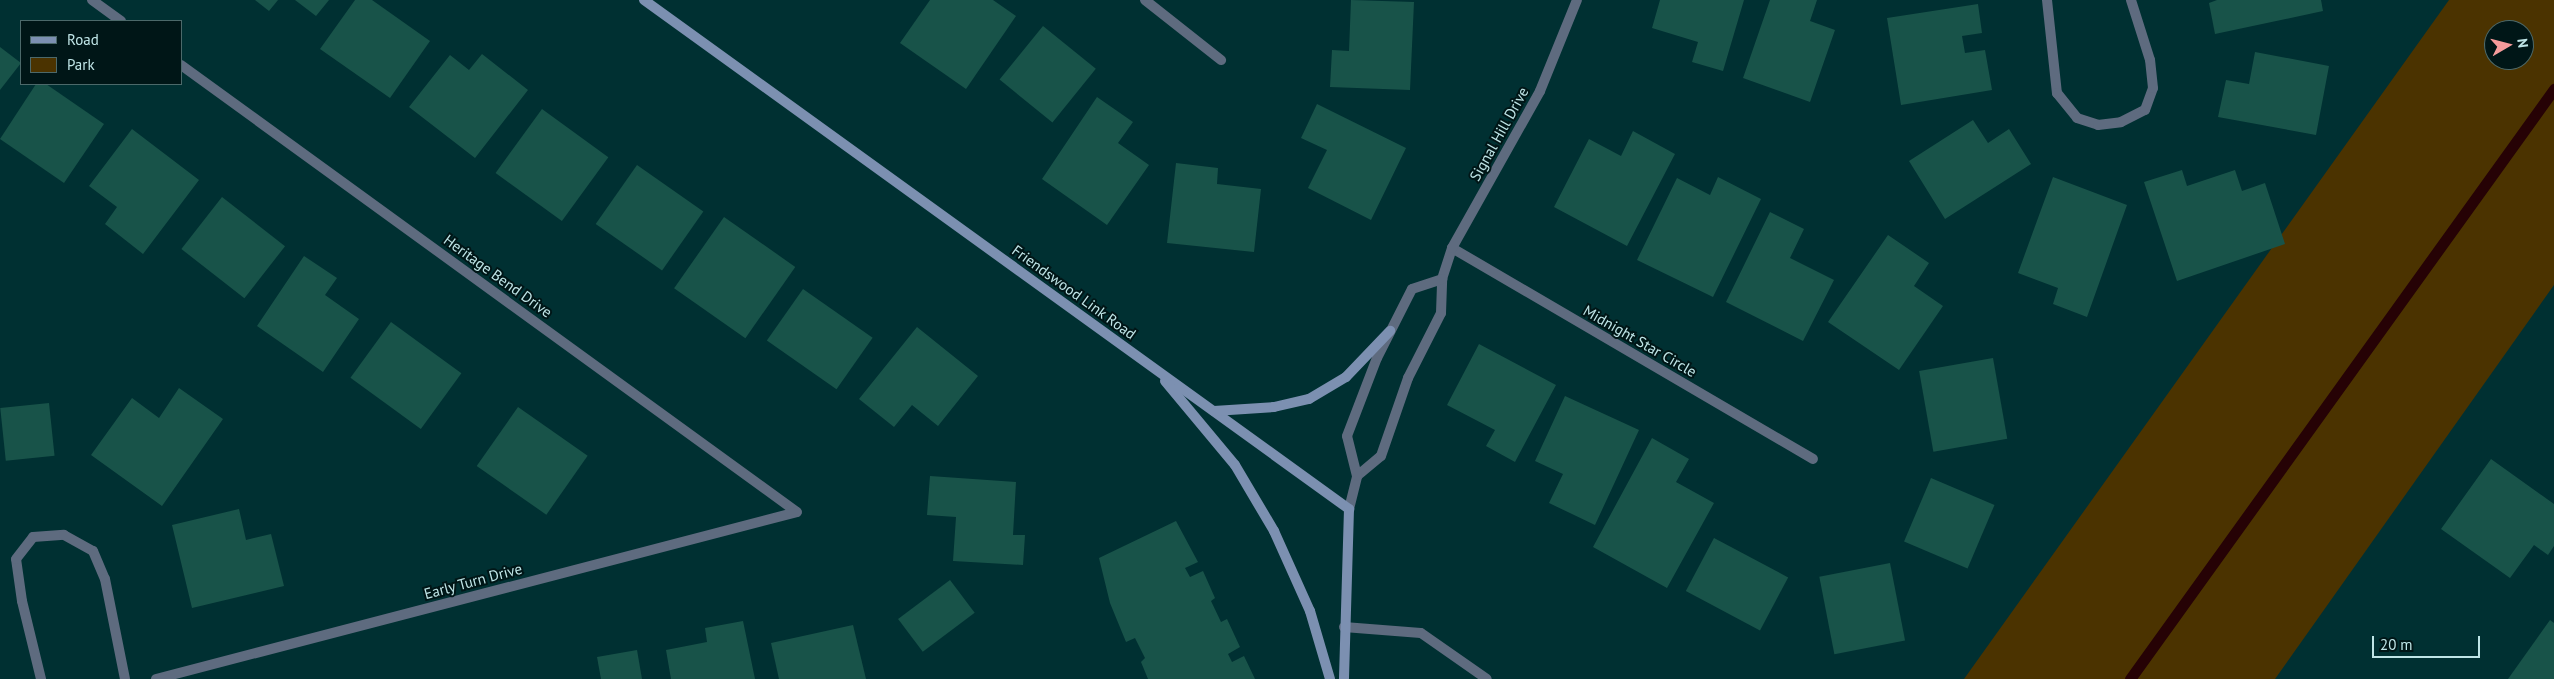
<!DOCTYPE html>
<style>
body{margin:0}
#map{position:relative;width:2554px;height:679px;overflow:hidden;background:#003032;font-family:"PT Sans",sans-serif}
div>[style]{position:absolute}
.green>*{inset:0;background:#4b3300}
.stream>*{height:11px;margin:-5.5px;padding:0 5.5px;transform-origin:5.5px;border-radius:5.5px;background:#260205}
.building>*{inset:0;background:#185349;transform-origin:0 0}
.lane>*{height:10px;margin:-5px;padding:0 5px;transform-origin:5px;border-radius:5px;background:#5e6b7f}
.street>*{height:10px;margin:-5px;padding:0 5px;transform-origin:5px;border-radius:5px;background:#5e6b7f}
.secondary>*{height:10px;margin:-5px;padding:0 5px;transform-origin:5px;border-radius:5px;background:#7c90b1}
span{translate:-50% -50%;white-space:nowrap;text-align:center;line-height:1.15;-webkit-text-stroke:4px #001617;paint-order:stroke}
.street-label{font-size:15px;color:#bfe5e7}
.legend{position:absolute;left:20px;top:20px;width:162px;height:65px;box-sizing:border-box;background:#001617;border:1px solid #4c696a;margin:0;padding:6px 9px;list-style:none;font-size:15px;color:#bfe5e7}
.legend li{display:flex;align-items:center;gap:10px;height:25px}
.legend b{width:25px;border:1px solid #4c696a}
.north{position:absolute;left:2484px;top:20px;width:50px;height:50px;box-sizing:border-box;background:#001617;border:1px solid #4c696a;border-radius:50%;rotate:82deg;font-size:14px;font-weight:700;line-height:20px;text-align:center;color:#bfe5e7}
.north::after{content:'';display:block;margin:auto;width:18px;height:22px;background:#f59b9b;clip-path:polygon(50% 0,100% 100%,50% 72%,0 100%)}
.scale{position:absolute;left:2372px;top:636px;width:108px;height:22px;box-sizing:border-box;border:2px solid #bfe5e7;border-top:0;padding-left:6px;font-size:15px;line-height:18px;white-space:nowrap;color:#bfe5e7;-webkit-text-stroke:4px #001617;paint-order:stroke}
</style>
<div id="map">
<div class="green">
<div style="clip-path:polygon(evenodd,2449px 0,2554px 0,2554px 285px,2275px 679px,1964px 679px,2449px 0,2494px 30px,2524px 30px,2524px 60px,2494px 60px,2494px 30px)"></div>
</div>
<div class="stream">
<div style="left:2130px;top:679px;width:727px;rotate:-54.3deg"></div>
</div>
<div class="building">
<div style="clip-path:polygon(255px 0,278px 0,269px 11px)"></div>
<div style="clip-path:polygon(295px 0,329px 0,316px 16px)"></div>
<div style="clip-path:polygon(355px 0,372px 0,430px 41px,390px 98px,320px 49px)"></div>
<div style="clip-path:polygon(930px 0,993px 0,1016px 16px,966px 89px,900px 43px)"></div>
<div style="clip-path:polygon(1351px 0,1414px 2px,1410px 90px,1330px 87px,1332px 50px,1349px 51px)"></div>
<div style="clip-path:polygon(1660px 0,1744px 0,1723px 71px,1692px 62px,1698px 42px,1652px 28px)"></div>
<div style="clip-path:polygon(1770px 0,1817px 0,1810px 21px,1835px 30px,1810px 102px,1743px 78px)"></div>
<div style="clip-path:polygon(2321px 0,2323px 11px,2215px 34px,2209px 3px,2217px 0)"></div>
<div style="clip-path:polygon(1978px 4px,1982px 33px,1962px 36px,1965px 53px,1985px 50px,1992px 90px,1901px 105px,1887px 18px)"></div>
<div style="left:1043px;top:26px;width:68px;height:69px;rotate:39deg"></div>
<div style="clip-path:polygon(0 47px,21px 63px,0 90px)"></div>
<div style="clip-path:polygon(2255px 52px,2329px 66px,2316px 135px,2218px 117px,2226px 80px,2249px 84px)"></div>
<div style="clip-path:polygon(482px 54px,528px 90px,475px 158px,409px 107px,450px 55px,469px 70px)"></div>
<div style="clip-path:polygon(36px 84px,46px 84px,104px 124px,64px 183px,0 139px)"></div>
<div style="clip-path:polygon(1097px 97px,1133px 122px,1118px 143px,1149px 165px,1107px 225px,1042px 179px)"></div>
<div style="clip-path:polygon(1317px 104px,1406px 148px,1371px 220px,1308px 188px,1327px 150px,1301px 138px)"></div>
<div style="left:542px;top:109px;width:82px;height:79px;rotate:36deg"></div>
<div style="clip-path:polygon(1973px 120px,1988px 143px,2009px 129px,2031px 164px,1945px 219px,1909px 161px)"></div>
<div style="clip-path:polygon(132px 129px,199px 180px,143px 254px,105px 224px,117px 207px,89px 186px)"></div>
<div style="clip-path:polygon(1633px 131px,1675px 154px,1627px 246px,1554px 207px,1589px 139px,1621px 156px)"></div>
<div style="clip-path:polygon(1176px 163px,1218px 168px,1217px 184px,1261px 189px,1254px 252px,1167px 243px)"></div>
<div style="left:637px;top:165px;width:81px;height:72px;rotate:35deg"></div>
<div style="clip-path:polygon(2182px 170px,2187px 186px,2235px 170px,2242px 191px,2265px 183px,2285px 244px,2177px 281px,2144px 182px)"></div>
<div style="clip-path:polygon(1718px 177px,1761px 199px,1713px 297px,1637px 260px,1677px 178px,1710px 195px)"></div>
<div style="clip-path:polygon(2053px 177px,2127px 205px,2087px 317px,2053px 304px,2058px 288px,2018px 273px)"></div>
<div style="left:222px;top:197px;width:80px;height:66px;rotate:38deg"></div>
<div style="clip-path:polygon(1770px 212px,1804px 229px,1790px 258px,1834px 280px,1803px 341px,1726px 302px)"></div>
<div style="left:724px;top:217px;width:87px;height:87px;rotate:35deg"></div>
<div style="clip-path:polygon(1888px 235px,1929px 263px,1914px 286px,1943px 306px,1899px 370px,1828px 322px)"></div>
<div style="clip-path:polygon(304px 256px,337px 278px,325px 295px,359px 319px,323px 372px,257px 326px)"></div>
<div style="left:803px;top:289px;width:85px;height:63px;rotate:35deg"></div>
<div style="left:391px;top:322px;width:87px;height:69px;rotate:36deg"></div>
<div style="clip-path:polygon(917px 327px,978px 376px,938px 426px,912px 405px,894px 427px,859px 399px)"></div>
<div style="clip-path:polygon(1479px 344px,1556px 385px,1515px 462px,1486px 446px,1495px 430px,1447px 405px)"></div>
<div style="left:1993px;top:358px;width:82px;height:75px;rotate:80deg"></div>
<div style="clip-path:polygon(179px 388px,223px 419px,162px 506px,91px 455px,132px 398px,159px 418px)"></div>
<div style="clip-path:polygon(1565px 396px,1639px 430px,1595px 525px,1549px 503px,1563px 474px,1535px 461px)"></div>
<div style="left:49px;top:403px;width:53px;height:49px;rotate:84deg"></div>
<div style="left:518px;top:407px;width:85px;height:72px;rotate:35deg"></div>
<div style="clip-path:polygon(1652px 438px,1689px 459px,1676px 482px,1714px 503px,1667px 588px,1593px 547px)"></div>
<div style="clip-path:polygon(2491px 459px,2554px 504px,2554px 546px,2548px 555px,2534px 545px,2510px 578px,2441px 529px)"></div>
<div style="clip-path:polygon(930px 476px,1016px 482px,1013px 535px,1025px 535px,1023px 565px,953px 561px,956px 517px,927px 515px)"></div>
<div style="left:1931px;top:478px;width:69px;height:69px;rotate:23deg"></div>
<div style="clip-path:polygon(239px 509px,246px 540px,271px 534px,284px 586px,192px 608px,172px 525px)"></div>
<div style="clip-path:polygon(1176px 521px,1198px 562px,1185px 568px,1190px 577px,1203px 571px,1215px 598px,1211px 601px,1221px 622px,1227px 619px,1240px 647px,1228px 654px,1232px 662px,1244px 656px,1255px 679px,1148px 679px,1141px 662px,1145px 658px,1135px 638px,1126px 642px,1110px 603px,1099px 558px)"></div>
<div style="left:1714px;top:538px;width:84px;height:60px;rotate:28deg"></div>
<div style="left:1890px;top:563px;width:79px;height:72px;rotate:79deg"></div>
<div style="left:950px;top:580px;width:41px;height:65px;rotate:53deg"></div>
<div style="clip-path:polygon(2550px 620px,2554px 623px,2554px 679px,2508px 679px)"></div>
<div style="clip-path:polygon(743px 621px,755px 679px,671px 679px,666px 650px,707px 642px,705px 628px)"></div>
<div style="clip-path:polygon(853px 625px,866px 679px,779px 679px,771px 643px)"></div>
<div style="clip-path:polygon(637px 650px,642px 679px,601px 679px,597px 657px)"></div>
</div>
<div class="lane">
<div style="left:1344px;top:627px;width:77px;rotate:4.5deg"></div>
<div style="left:1421px;top:633px;width:80px;rotate:34.9deg"></div>
</div>
<div class="street">
<div style="left:92px;top:0;width:36px;rotate:36deg"></div>
<div style="left:1145px;top:0;width:97px;rotate:38.3deg"></div>
<div style="left:2047px;top:0;width:94px;rotate:83.9deg"></div>
<div style="left:2057px;top:93px;width:32px;rotate:51deg"></div>
<div style="left:2077px;top:118px;width:22px;rotate:18deg"></div>
<div style="left:2098px;top:125px;width:23px;rotate:-7deg"></div>
<div style="left:2121px;top:122px;width:27px;rotate:-27deg"></div>
<div style="left:2145px;top:110px;width:23px;rotate:-70deg"></div>
<div style="left:2153px;top:88px;width:28px;rotate:-96deg"></div>
<div style="left:2150px;top:60px;width:63px;rotate:-107.6deg"></div>
<div style="left:181px;top:65px;width:761px;rotate:35.97deg"></div>
<div style="left:1452px;top:248px;width:418px;rotate:30.3deg"></div>
<div style="left:1357px;top:476px;width:31px;rotate:-40deg"></div>
<div style="left:1381px;top:456px;width:83px;rotate:-70.9deg"></div>
<div style="left:1408px;top:378px;width:73px;rotate:-63.1deg"></div>
<div style="left:1441px;top:313px;width:34px;rotate:-88deg"></div>
<div style="left:1442px;top:279px;width:33px;rotate:-72deg"></div>
<div style="left:1452px;top:248px;width:180px;rotate:-60.7deg"></div>
<div style="left:1540px;top:91px;width:98px;rotate:-67.9deg"></div>
<div style="left:1349px;top:509px;width:34px;rotate:-76deg"></div>
<div style="left:1357px;top:476px;width:41px;rotate:-104deg"></div>
<div style="left:1347px;top:436px;width:84px;rotate:-69deg"></div>
<div style="left:1377px;top:358px;width:77px;rotate:-63.1deg"></div>
<div style="left:1412px;top:289px;width:32px;rotate:-18deg"></div>
<div style="left:41px;top:679px;width:80px;rotate:-103.7deg"></div>
<div style="left:22px;top:601px;width:42px;rotate:-98.1deg"></div>
<div style="left:16px;top:559px;width:28px;rotate:-52deg"></div>
<div style="left:33px;top:537px;width:31px;rotate:-4deg"></div>
<div style="left:64px;top:535px;width:33px;rotate:29deg"></div>
<div style="left:93px;top:551px;width:30px;rotate:67deg"></div>
<div style="left:105px;top:579px;width:102px;rotate:78.7deg"></div>
<div style="left:156px;top:679px;width:662px;rotate:-14.6deg"></div>
</div>
<div class="secondary">
<div style="left:644px;top:0;width:870px;rotate:35.83deg"></div>
<div style="left:1349px;top:509px;width:170px;rotate:91.7deg"></div>
<div style="left:1165px;top:381px;width:109px;rotate:50.2deg"></div>
<div style="left:1235px;top:465px;width:77px;rotate:59.4deg"></div>
<div style="left:1274px;top:531px;width:88px;rotate:65.8deg"></div>
<div style="left:1310px;top:611px;width:71px;rotate:73.6deg"></div>
<div style="left:1214px;top:411px;width:60px;rotate:-3.8deg"></div>
<div style="left:1274px;top:407px;width:36px;rotate:-13deg"></div>
<div style="left:1309px;top:399px;width:43px;rotate:-30.7deg"></div>
<div style="left:1346px;top:377px;width:64px;rotate:-46.3deg"></div>
</div>
<div class="street-label">
<span style="left:1499px;top:134px;rotate:-61deg">Signal Hill Drive</span>
<span style="left:498px;top:276px;rotate:36deg">Heritage Bend Drive</span>
<span style="left:1074px;top:292px;rotate:36deg">Friendswood Link Road</span>
<span style="left:1640px;top:341px;rotate:30deg">Midnight Star Circle</span>
<span style="left:473px;top:581px;rotate:-15deg">Early Turn Drive</span>
</div>
<ul class="legend">
<li><b style="height:6px;background:#7c90b1"></b>Road</li>
<li><b style="height:14px;background:#4b3300"></b>Park</li>
</ul>
<div class="north">N</div>
<div class="scale">20 m</div>
</div>
